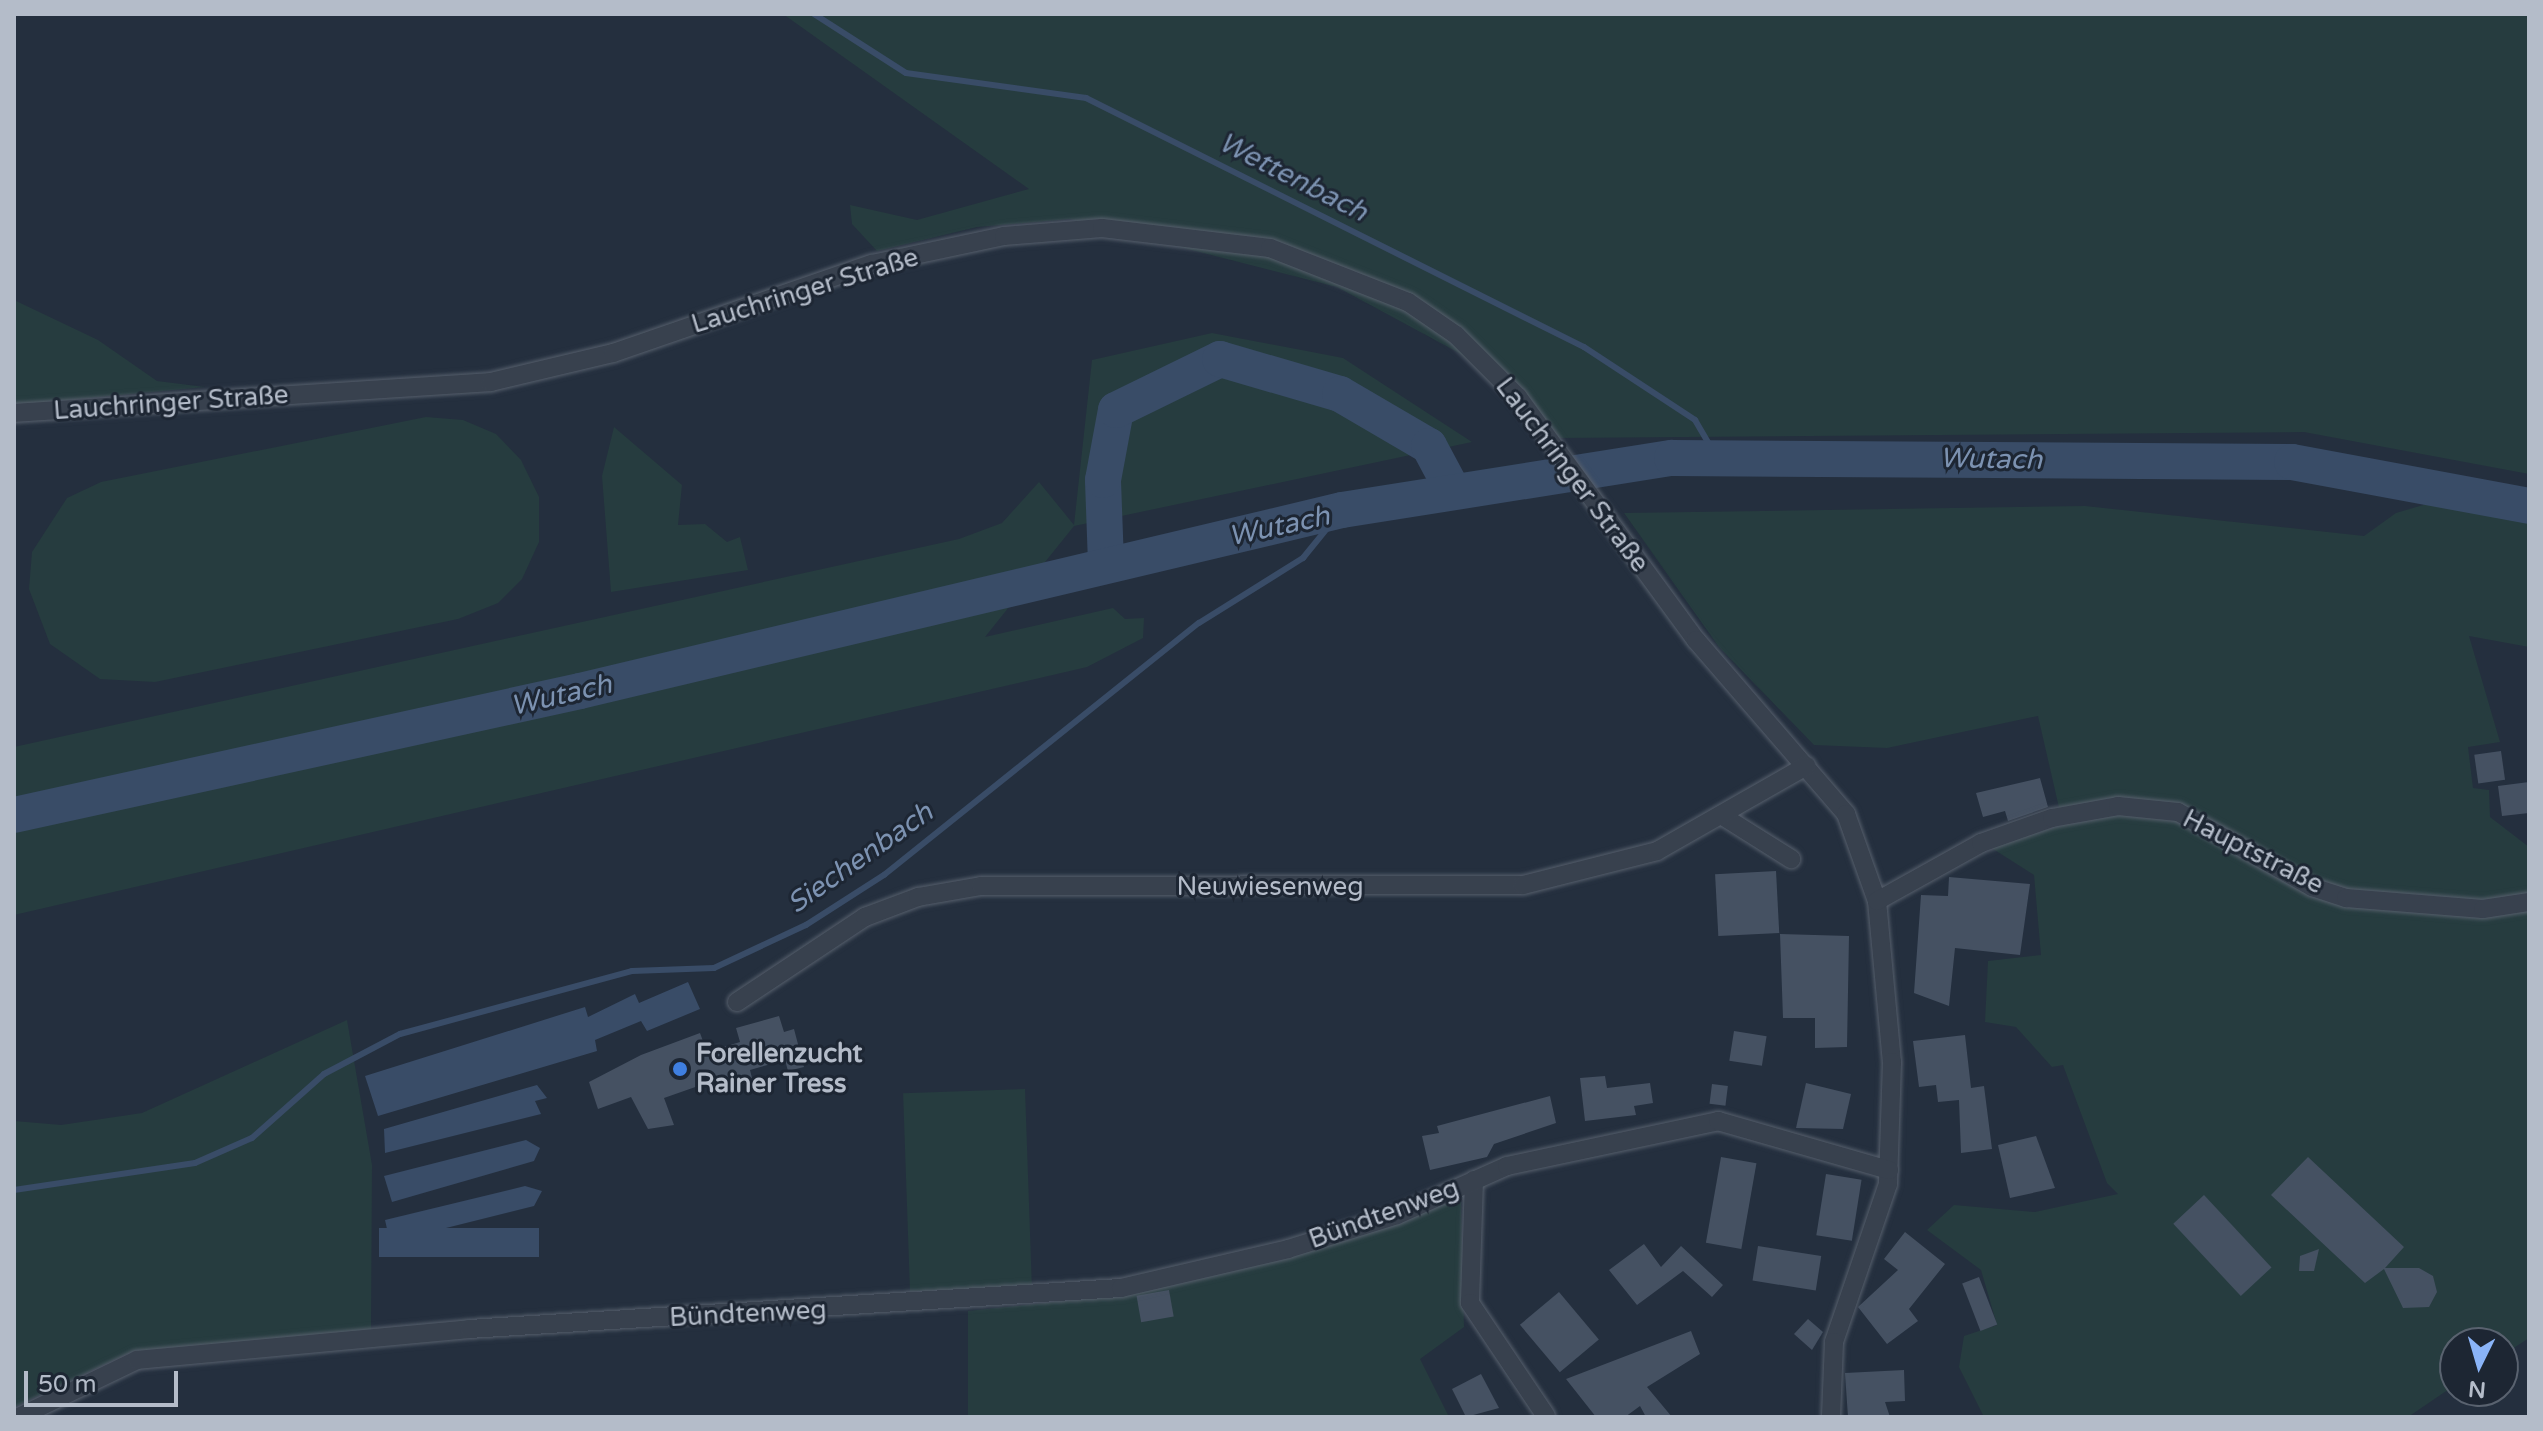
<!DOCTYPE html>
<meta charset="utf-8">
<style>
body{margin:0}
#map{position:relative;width:2543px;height:1431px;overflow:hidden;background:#242f3e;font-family:"Varela Round",sans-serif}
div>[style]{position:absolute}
.green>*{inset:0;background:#263c3f;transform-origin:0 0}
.water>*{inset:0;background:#394c67;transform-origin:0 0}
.stream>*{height:6px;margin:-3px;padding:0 3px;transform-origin:3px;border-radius:3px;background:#394c67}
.river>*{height:36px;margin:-18px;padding:0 18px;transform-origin:18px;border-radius:18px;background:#394c67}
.building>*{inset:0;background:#455162;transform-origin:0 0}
.roads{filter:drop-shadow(0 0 2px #565f6c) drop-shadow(0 0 2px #565f6c)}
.minor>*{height:18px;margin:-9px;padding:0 9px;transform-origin:9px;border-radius:9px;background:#38414e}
.dots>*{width:22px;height:22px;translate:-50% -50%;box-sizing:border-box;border:4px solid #1d2633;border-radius:50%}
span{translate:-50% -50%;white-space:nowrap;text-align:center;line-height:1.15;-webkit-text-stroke:6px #1d2633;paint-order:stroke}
.street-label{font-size:26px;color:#b4bcc9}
.poi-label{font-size:26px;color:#b4bcc9;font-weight:700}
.left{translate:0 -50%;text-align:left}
.water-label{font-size:28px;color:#7c92b1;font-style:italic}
.frame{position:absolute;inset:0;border:16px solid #b4bcc9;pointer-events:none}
.north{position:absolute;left:2439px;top:1327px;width:80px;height:80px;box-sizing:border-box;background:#1d2633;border:2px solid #59626f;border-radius:50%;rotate:185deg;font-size:22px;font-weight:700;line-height:32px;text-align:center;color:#b4bcc9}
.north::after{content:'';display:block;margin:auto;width:28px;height:36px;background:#8ab4f8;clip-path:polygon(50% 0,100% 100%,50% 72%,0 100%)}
.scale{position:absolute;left:24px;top:1371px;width:154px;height:36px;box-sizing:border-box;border:4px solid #b4bcc9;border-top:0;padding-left:10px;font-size:24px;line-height:28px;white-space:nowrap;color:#b4bcc9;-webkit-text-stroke:6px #1d2633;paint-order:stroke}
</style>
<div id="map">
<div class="green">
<div style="clip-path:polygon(783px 14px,2529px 14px,2529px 474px,2304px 432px,1557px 438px,1461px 354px,1337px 287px,1070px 219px,977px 227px,877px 251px,852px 224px,850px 205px,917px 220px,1029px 189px)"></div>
<div style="clip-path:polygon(14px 300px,98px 340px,157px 381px,205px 387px,14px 405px)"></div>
<div style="clip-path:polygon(1212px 333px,1343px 358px,1472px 442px,1074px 526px,985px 637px,1113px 608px,1125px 619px,1144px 618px,1143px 638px,1087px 667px,14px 915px,14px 747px,959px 539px,1002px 523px,1039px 482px,1074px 525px,1092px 360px)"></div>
<div style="clip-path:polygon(426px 417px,463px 420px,496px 434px,521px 460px,539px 497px,539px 542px,522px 579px,498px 603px,458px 619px,155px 682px,100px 679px,50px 644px,29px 589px,32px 552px,67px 498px,101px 482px)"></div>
<div style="clip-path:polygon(614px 427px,682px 485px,678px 525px,705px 524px,727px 542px,740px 537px,748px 570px,611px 592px,602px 476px)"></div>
<div style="clip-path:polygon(2430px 503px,2529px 523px,2529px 647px,2469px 636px,2500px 742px,2468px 747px,2473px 788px,2489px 790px,2490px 817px,2529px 847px,2529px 1338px,2503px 1355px,2503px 1343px,2455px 1343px,2455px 1385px,2408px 1417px,1984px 1417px,1959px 1367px,1964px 1336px,1997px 1325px,1981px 1270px,1927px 1230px,1954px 1205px,2035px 1212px,2118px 1194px,2107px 1183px,2063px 1065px,2052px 1067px,2016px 1027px,1985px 1022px,1988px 961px,2041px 955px,2034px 875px,1990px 847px,2063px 825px,2038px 716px,1887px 748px,1814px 745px,1719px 647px,1624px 513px,2085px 506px,2364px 536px,2396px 513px)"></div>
<div style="clip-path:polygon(347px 1020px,372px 1165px,371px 1330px,131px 1352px,14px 1407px,14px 1121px,61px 1125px,142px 1113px)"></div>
<div style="left:1025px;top:1089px;width:198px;height:122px;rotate:88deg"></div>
<div style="clip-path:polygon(1461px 1199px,1464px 1327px,1420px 1359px,1449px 1417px,968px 1417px,968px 1311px,1121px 1295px)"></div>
</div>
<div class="water">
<div style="clip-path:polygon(688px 982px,700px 1009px,647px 1031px,641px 1021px,595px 1040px,597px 1051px,378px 1116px,365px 1076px,585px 1007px,588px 1017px,635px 994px,639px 1003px)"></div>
<div style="clip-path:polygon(537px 1085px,547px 1098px,535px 1101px,541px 1114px,385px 1153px,384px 1129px)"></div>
<div style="clip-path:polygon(526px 1140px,540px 1148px,534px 1161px,392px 1202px,384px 1176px)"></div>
<div style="clip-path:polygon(525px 1186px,542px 1191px,534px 1206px,390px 1242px,385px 1220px)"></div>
<div style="left:539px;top:1228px;width:29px;height:160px;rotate:90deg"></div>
</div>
<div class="stream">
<div style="left:814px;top:14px;width:109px;rotate:32.7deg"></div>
<div style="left:906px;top:73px;width:182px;rotate:7.9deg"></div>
<div style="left:1086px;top:98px;width:557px;rotate:26.57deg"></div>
<div style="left:1584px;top:347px;width:133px;rotate:33.3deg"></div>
<div style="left:1695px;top:420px;width:42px;rotate:59.7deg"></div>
<div style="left:14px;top:1190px;width:183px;rotate:-8.5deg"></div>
<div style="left:195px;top:1163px;width:62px;rotate:-23.7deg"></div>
<div style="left:252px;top:1138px;width:96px;rotate:-41.6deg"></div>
<div style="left:324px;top:1074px;width:86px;rotate:-27.8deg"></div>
<div style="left:400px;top:1034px;width:240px;rotate:-15.2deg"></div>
<div style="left:632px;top:971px;width:82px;rotate:-2.1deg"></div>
<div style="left:714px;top:968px;width:102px;rotate:-25.1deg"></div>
<div style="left:806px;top:925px;width:93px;rotate:-32.7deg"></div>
<div style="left:884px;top:875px;width:403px;rotate:-38.7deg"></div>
<div style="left:1199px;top:623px;width:123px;rotate:-32deg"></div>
<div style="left:1303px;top:558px;width:62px;rotate:-50.9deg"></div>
</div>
<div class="river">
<div style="left:1106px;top:563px;width:83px;rotate:-92.1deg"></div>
<div style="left:1103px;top:480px;width:71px;rotate:-79.5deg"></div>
<div style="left:1116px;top:410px;width:116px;rotate:-26.1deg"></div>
<div style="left:1220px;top:359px;width:125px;rotate:16.3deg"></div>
<div style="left:1340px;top:394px;width:103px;rotate:30.3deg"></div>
<div style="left:1429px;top:446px;width:49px;rotate:61.9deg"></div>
<div style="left:14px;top:815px;width:579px;rotate:-12.36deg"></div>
<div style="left:580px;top:691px;width:783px;rotate:-13.36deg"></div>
<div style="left:1342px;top:510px;width:334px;rotate:-9deg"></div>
<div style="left:1672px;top:458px;width:620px;rotate:0.37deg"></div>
<div style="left:2292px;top:462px;width:241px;rotate:10.5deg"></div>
</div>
<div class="building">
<div style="left:2501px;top:751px;width:29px;height:27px;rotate:82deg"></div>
<div style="clip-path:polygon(2040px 778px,2048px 807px,2008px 821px,2005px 811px,1983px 817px,1976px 793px)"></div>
<div style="clip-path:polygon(2529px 782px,2529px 813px,2502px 816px,2498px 786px)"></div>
<div style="left:1776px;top:871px;width:62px;height:61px;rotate:87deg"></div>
<div style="clip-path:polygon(1949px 877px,2030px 884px,2020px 955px,1955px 948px,1949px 1006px,1914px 993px,1921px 895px,1948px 896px)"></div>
<div style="clip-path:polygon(1780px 934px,1849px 936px,1847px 1047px,1815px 1048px,1815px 1018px,1783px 1018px)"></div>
<div style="clip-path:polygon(779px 1016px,784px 1032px,794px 1029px,804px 1067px,788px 1071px,785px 1060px,750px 1070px,753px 1082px,724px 1090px,721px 1078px,664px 1098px,674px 1125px,648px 1129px,631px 1097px,598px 1109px,589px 1082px,641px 1055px,700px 1033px,707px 1052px,740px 1042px,736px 1028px)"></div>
<div style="left:1734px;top:1031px;width:33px;height:30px;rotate:9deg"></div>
<div style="clip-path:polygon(1965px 1035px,1971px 1088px,1984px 1086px,1992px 1149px,1961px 1153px,1959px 1100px,1938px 1102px,1936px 1085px,1919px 1087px,1913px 1041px)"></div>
<div style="clip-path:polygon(1605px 1076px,1607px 1088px,1650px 1083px,1653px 1103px,1634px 1106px,1636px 1115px,1585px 1121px,1580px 1078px)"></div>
<div style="clip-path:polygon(1806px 1083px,1851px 1094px,1843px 1129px,1796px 1128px)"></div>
<div style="left:1712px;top:1084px;width:16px;height:20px;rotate:7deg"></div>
<div style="clip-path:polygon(1550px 1096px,1556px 1123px,1494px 1144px,1487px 1157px,1430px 1170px,1422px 1136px,1439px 1133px,1437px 1126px)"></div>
<div style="clip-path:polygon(2036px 1136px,2055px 1188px,2010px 1198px,1998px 1145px)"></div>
<div style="left:1721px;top:1157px;width:36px;height:87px;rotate:10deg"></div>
<div style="clip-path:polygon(2308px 1157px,2404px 1247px,2385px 1268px,2419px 1268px,2433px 1276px,2437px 1292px,2429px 1307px,2403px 1308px,2384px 1269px,2365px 1283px,2271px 1195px)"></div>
<div style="left:1826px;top:1174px;width:36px;height:62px;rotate:9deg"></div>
<div style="left:2204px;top:1195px;width:99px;height:42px;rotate:47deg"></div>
<div style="clip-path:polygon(1905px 1232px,1945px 1264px,1909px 1309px,1918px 1321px,1887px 1344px,1858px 1307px,1898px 1270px,1884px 1259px)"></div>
<div style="clip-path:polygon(1644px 1244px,1661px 1267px,1681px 1246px,1723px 1285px,1712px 1297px,1683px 1271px,1637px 1305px,1609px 1270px)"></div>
<div style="left:1758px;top:1246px;width:64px;height:35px;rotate:9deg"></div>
<div style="clip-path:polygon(2319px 1249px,2314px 1271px,2299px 1271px,2300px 1256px)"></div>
<div style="left:1979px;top:1277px;width:51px;height:18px;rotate:69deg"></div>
<div style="left:1169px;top:1290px;width:27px;height:33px;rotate:80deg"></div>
<div style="left:1559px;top:1292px;width:62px;height:51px;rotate:50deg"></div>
<div style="clip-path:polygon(1808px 1319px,1823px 1332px,1812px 1350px,1794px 1334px)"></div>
<div style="clip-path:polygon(1691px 1331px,1700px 1354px,1647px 1387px,1672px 1417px,1646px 1417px,1640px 1406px,1625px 1417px,1596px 1417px,1566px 1379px)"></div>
<div style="clip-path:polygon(1904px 1370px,1905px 1401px,1885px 1402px,1890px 1417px,1848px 1417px,1845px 1373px)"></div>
<div style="clip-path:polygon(1481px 1374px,1499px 1408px,1466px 1417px,1452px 1389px)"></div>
</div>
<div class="roads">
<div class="minor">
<div style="left:14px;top:413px;width:478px;rotate:-3.7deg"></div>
<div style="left:491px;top:382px;width:125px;rotate:-13.4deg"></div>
<div style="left:613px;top:353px;width:274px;rotate:-19deg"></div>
<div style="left:872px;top:264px;width:135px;rotate:-12deg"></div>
<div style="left:1004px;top:236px;width:98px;rotate:-4.7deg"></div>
<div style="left:1102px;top:228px;width:169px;rotate:6.8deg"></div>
<div style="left:1270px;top:248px;width:148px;rotate:21.4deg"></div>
<div style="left:1408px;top:302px;width:58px;rotate:34.5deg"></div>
<div style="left:1456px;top:335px;width:88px;rotate:45deg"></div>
<div style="left:1518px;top:397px;width:301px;rotate:53.8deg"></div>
<div style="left:1696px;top:640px;width:230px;rotate:49.2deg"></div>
<div style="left:1846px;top:814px;width:92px;rotate:70.4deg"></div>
<div style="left:1877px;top:901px;width:162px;rotate:84.7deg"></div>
<div style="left:1892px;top:1062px;width:122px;rotate:91.9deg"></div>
<div style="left:1888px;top:1184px;width:167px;rotate:108.9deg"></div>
<div style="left:1834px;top:1342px;width:75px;rotate:92.3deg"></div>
<div style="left:1721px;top:815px;width:83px;rotate:32.2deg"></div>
<div style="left:1877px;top:901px;width:119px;rotate:-29.1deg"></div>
<div style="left:1981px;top:843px;width:75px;rotate:-19.4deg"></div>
<div style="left:2052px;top:818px;width:67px;rotate:-10.3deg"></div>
<div style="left:2118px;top:806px;width:60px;rotate:5.7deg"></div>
<div style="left:2178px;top:812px;width:154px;rotate:29.2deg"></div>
<div style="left:2312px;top:887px;width:36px;rotate:18deg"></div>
<div style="left:2346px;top:898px;width:137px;rotate:4.6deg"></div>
<div style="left:2483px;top:909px;width:47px;rotate:-8.7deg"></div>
<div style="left:737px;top:1002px;width:154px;rotate:-33.6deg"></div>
<div style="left:865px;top:917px;width:57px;rotate:-20.7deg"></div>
<div style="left:918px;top:897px;width:64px;rotate:-9.9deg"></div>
<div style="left:981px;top:886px;width:542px;rotate:-0.11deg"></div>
<div style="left:1523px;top:885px;width:138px;rotate:-14.2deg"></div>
<div style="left:1657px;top:851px;width:172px;rotate:-29.7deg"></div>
<div style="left:1474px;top:1180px;width:123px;rotate:91.9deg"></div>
<div style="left:1470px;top:1303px;width:136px;rotate:56.1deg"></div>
<div style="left:19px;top:1417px;width:131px;rotate:-25.8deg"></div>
<div style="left:137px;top:1360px;width:333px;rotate:-5.3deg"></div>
<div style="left:469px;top:1329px;width:653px;rotate:-3.6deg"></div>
<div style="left:1121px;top:1288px;width:171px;rotate:-13.1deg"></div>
<div style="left:1288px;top:1249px;width:114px;rotate:-17.3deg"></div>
<div style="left:1397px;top:1215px;width:120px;rotate:-24deg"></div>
<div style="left:1507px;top:1166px;width:216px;rotate:-12deg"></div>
<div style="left:1718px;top:1121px;width:178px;rotate:16deg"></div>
</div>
</div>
<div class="dots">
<div style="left:680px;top:1069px;background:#3f7fe0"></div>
</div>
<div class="street-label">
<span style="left:805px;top:291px;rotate:-17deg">Lauchringer Straße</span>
<span style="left:171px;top:403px;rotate:-4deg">Lauchringer Straße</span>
<span style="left:1572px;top:475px;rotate:53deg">Lauchringer Straße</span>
<span style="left:2253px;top:852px;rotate:27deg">Hauptstraße</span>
<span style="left:1270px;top:887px">Neuwiesenweg</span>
<span style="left:1384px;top:1214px;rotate:-20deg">Bündtenweg</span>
<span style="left:748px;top:1314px;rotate:-3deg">Bündtenweg</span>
</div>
<div class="poi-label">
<span class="left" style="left:696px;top:1069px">Forellenzucht<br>Rainer Tress</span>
</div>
<div class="water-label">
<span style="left:1293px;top:177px;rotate:27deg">Wettenbach</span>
<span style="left:1991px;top:459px;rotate:1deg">Wutach</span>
<span style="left:1279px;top:526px;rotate:-12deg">Wutach</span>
<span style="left:561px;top:695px;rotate:-13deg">Wutach</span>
<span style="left:860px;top:858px;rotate:-35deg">Siechenbach</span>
</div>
<div class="frame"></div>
<div class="north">N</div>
<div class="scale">50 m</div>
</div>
